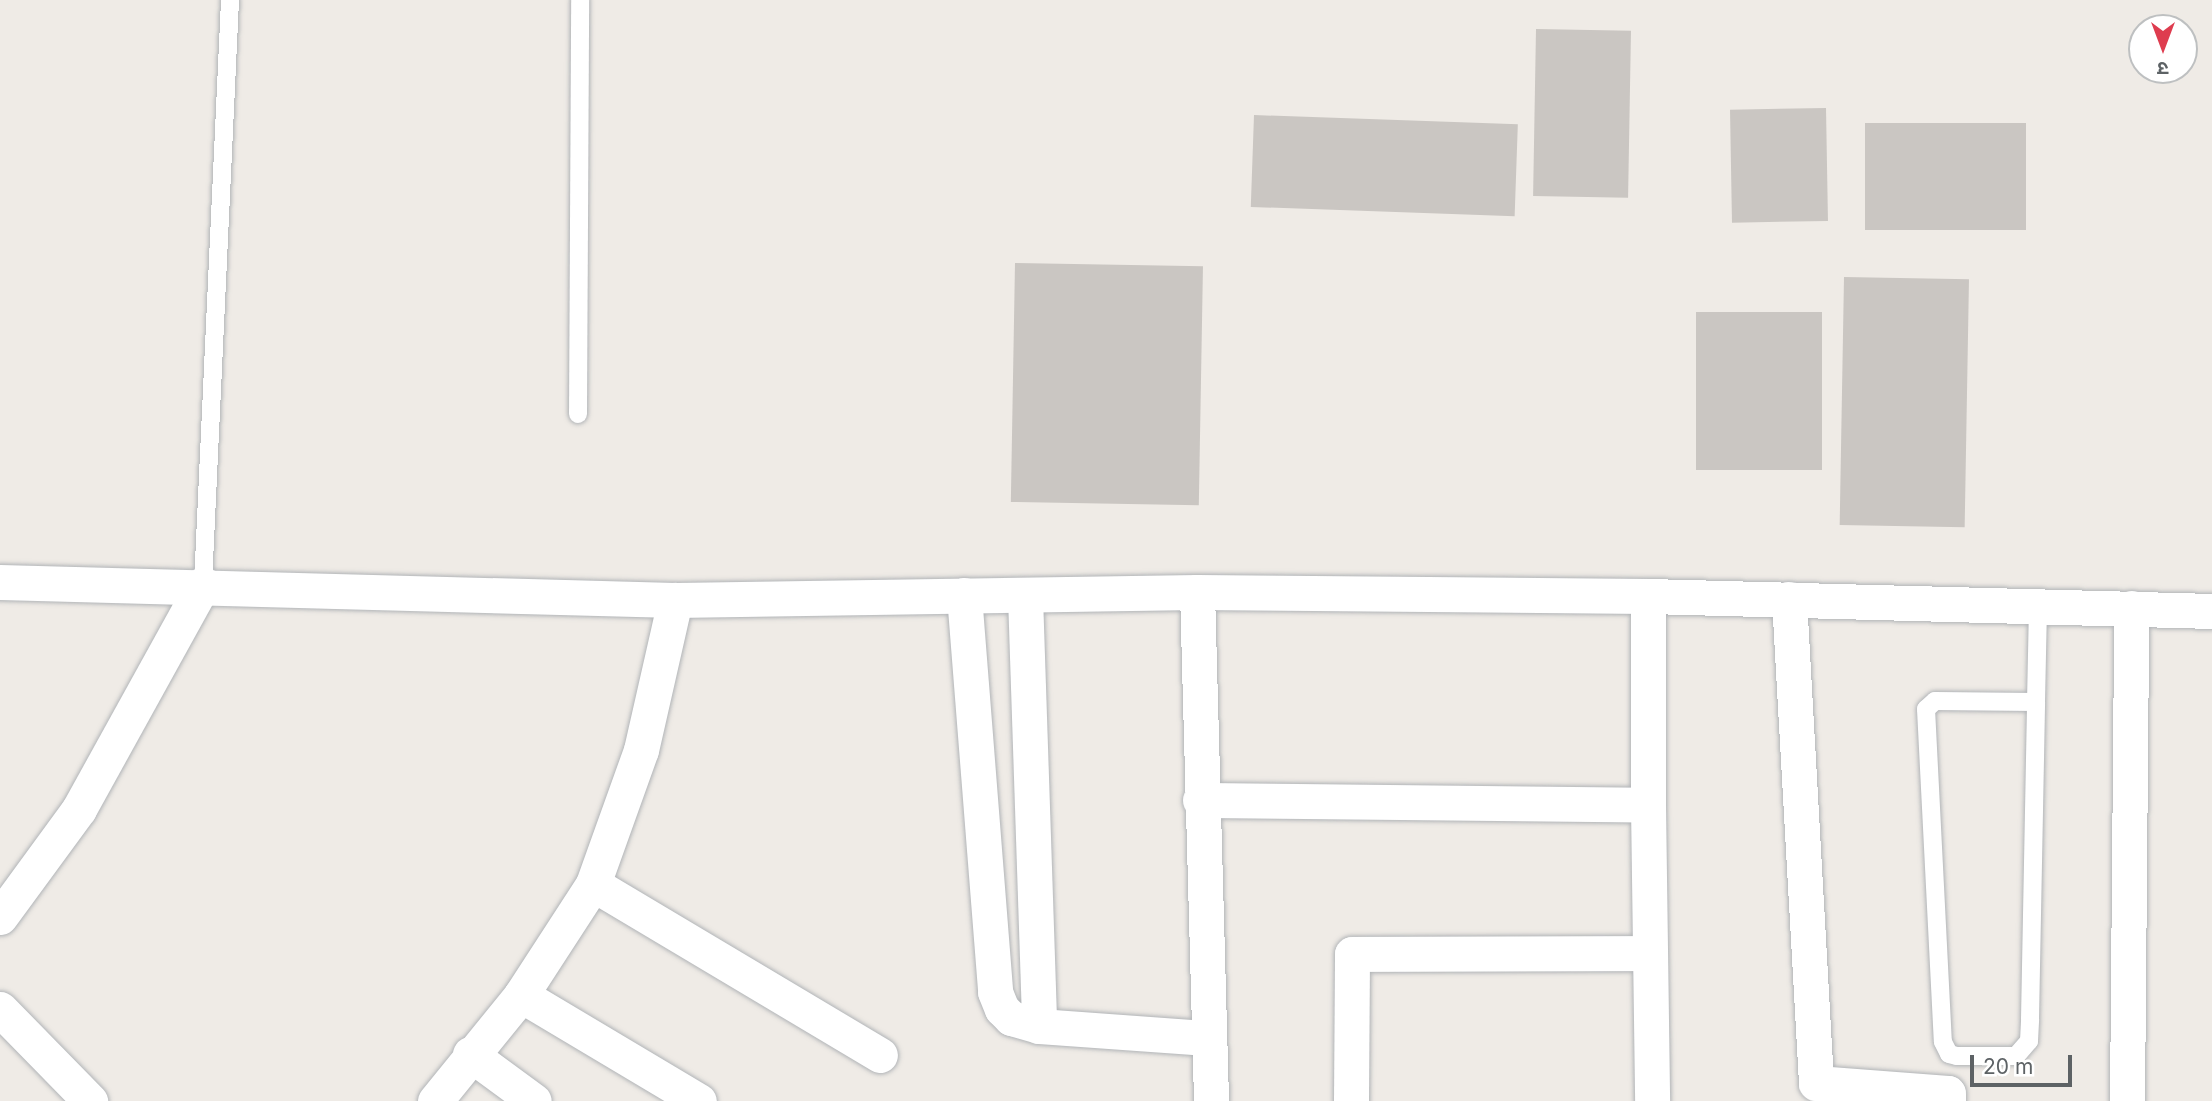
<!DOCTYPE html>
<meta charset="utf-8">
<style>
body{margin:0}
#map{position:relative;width:2212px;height:1101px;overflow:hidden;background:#efebe6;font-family:Inter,"Noto Sans Devanagari",sans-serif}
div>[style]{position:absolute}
.building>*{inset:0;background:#cac6c2;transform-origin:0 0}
.roads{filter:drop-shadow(0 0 2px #b1b4b7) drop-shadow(0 0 2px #b1b4b7)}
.service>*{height:18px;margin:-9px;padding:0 9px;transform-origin:9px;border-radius:9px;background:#fff}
.minor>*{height:35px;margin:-17.5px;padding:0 17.5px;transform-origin:17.5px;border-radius:17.5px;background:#fff}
span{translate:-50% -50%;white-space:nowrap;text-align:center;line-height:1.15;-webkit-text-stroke:7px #fff;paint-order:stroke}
.north{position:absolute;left:2128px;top:14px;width:70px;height:70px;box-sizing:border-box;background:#fff;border:2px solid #bec0c1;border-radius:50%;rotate:180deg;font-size:19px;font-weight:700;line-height:28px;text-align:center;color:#5d6265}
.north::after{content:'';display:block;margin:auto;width:24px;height:32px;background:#de3c4f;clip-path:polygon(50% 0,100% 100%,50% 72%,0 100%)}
.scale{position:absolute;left:1970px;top:1055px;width:102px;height:32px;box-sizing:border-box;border:4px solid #5d6265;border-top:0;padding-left:9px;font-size:21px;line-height:24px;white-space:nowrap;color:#5d6265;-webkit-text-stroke:5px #fff;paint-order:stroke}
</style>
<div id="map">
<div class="building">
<div style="left:1536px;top:29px;width:95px;height:167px;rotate:1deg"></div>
<div style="left:1826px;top:108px;width:113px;height:96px;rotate:89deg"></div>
<div style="left:1254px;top:115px;width:264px;height:92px;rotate:2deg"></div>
<div style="left:1865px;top:123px;width:161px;height:107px"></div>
<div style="left:1015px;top:263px;width:188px;height:239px;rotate:1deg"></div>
<div style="left:1844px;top:277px;width:125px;height:248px;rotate:1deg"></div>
<div style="left:1696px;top:312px;width:126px;height:158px"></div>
</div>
<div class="roads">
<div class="service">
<div style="left:578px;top:414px;width:414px;rotate:-89.7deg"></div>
<div style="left:203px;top:584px;width:585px;rotate:-87.35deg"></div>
<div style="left:2036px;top:702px;width:101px;rotate:-179.4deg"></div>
<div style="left:1935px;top:701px;width:12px;rotate:138deg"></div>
<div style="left:1926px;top:709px;width:333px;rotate:87.1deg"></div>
<div style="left:1943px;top:1042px;width:13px;rotate:63deg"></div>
<div style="left:1949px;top:1054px;width:8px;rotate:14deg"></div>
<div style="left:1957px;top:1056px;width:59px"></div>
<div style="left:2016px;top:1056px;width:20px;rotate:-49deg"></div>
<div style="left:2029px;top:1041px;width:22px;rotate:-87deg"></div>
<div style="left:2030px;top:1019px;width:317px;rotate:-88.9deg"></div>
<div style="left:2036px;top:702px;width:96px;rotate:-88.8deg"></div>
</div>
<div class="minor">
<div style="left:0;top:582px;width:675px;rotate:1.53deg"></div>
<div style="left:675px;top:600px;width:522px;rotate:-0.88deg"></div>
<div style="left:1197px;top:592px;width:451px;rotate:0.5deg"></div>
<div style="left:1648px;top:596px;width:564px;rotate:1.52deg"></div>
<div style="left:1197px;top:592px;width:509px;rotate:88.42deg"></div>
<div style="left:964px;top:595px;width:398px;rotate:85.5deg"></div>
<div style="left:995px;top:992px;width:18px;rotate:68deg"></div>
<div style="left:1002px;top:1009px;width:13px;rotate:45deg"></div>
<div style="left:1011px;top:1018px;width:29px;rotate:16deg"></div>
<div style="left:1039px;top:1026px;width:169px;rotate:4.1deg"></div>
<div style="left:1025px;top:596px;width:430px;rotate:88.1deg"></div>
<div style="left:1789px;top:599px;width:485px;rotate:86.8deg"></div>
<div style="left:1816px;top:1083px;width:132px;rotate:4.3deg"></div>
<div style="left:1948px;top:1093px;width:8px;rotate:90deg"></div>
<div style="left:1200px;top:800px;width:448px;rotate:0.6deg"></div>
<div style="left:1648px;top:805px;width:209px;rotate:-90deg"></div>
<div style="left:1648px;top:805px;width:296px;rotate:89.2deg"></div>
<div style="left:593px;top:884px;width:334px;rotate:30.8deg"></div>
<div style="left:0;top:917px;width:134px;rotate:-53.8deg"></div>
<div style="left:79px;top:809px;width:257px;rotate:-61.1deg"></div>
<div style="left:521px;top:995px;width:207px;rotate:30.8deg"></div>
<div style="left:0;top:1009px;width:129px;rotate:45.6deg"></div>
<div style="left:470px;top:1054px;width:79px;rotate:36.3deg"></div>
<div style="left:435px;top:1101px;width:136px;rotate:-50.9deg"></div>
<div style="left:521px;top:995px;width:132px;rotate:-57deg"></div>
<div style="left:593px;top:884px;width:142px;rotate:-70.3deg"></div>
<div style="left:641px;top:750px;width:154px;rotate:-77.2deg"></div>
<div style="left:1351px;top:1101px;width:147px;rotate:-89.6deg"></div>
<div style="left:1352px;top:954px;width:298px;rotate:-0.2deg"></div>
<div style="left:2127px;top:1101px;width:493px;rotate:-89.5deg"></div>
</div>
</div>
<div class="north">उ</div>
<div class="scale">20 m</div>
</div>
